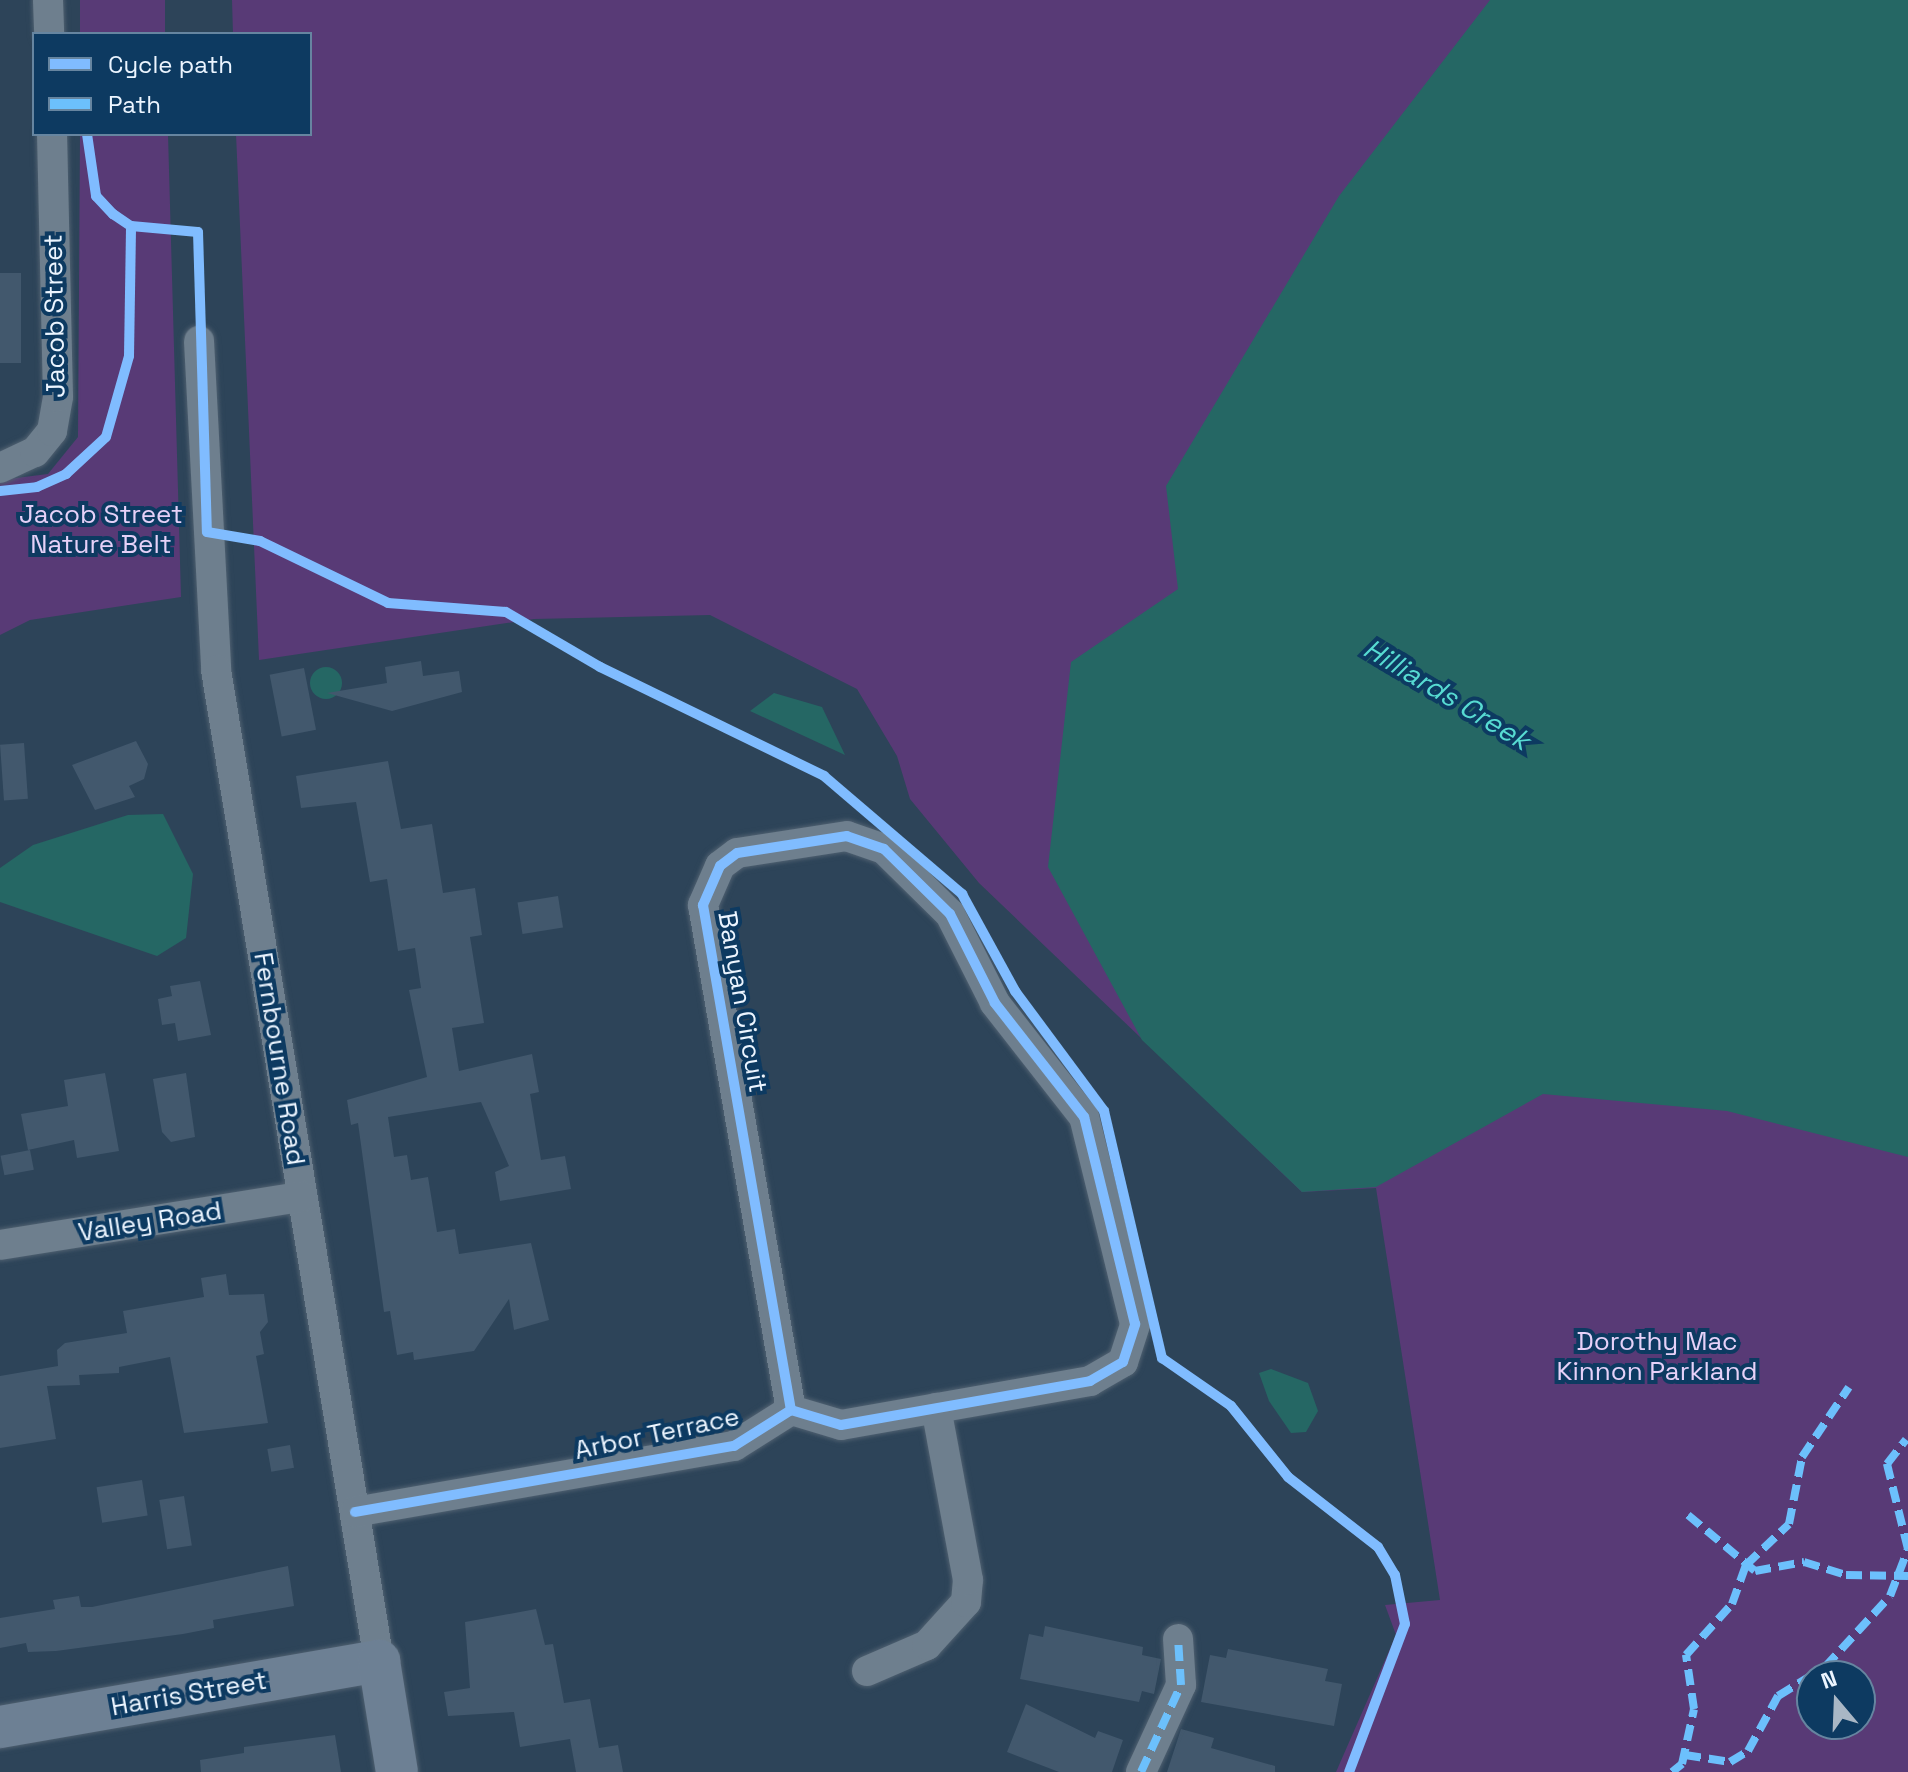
<!DOCTYPE html>
<style>
body{margin:0}
#map{position:relative;width:1908px;height:1772px;overflow:hidden;background:#2d4459;font-family:"Space Grotesk",sans-serif}
div>[style]{position:absolute}
.green>*{inset:0;background:#583a76;transform-origin:0 0}
.water>*{inset:0;background:#256764}
.round{border-radius:50%}
.building>*{inset:0;background:#42586d;transform-origin:0 0}
.roads{filter:drop-shadow(0 0 2px #4f6070) drop-shadow(0 0 2px #4f6070)}
.street>*{height:30px;margin:-15px;padding:0 15px;transform-origin:15px;border-radius:15px;background:#6e7f8e}
.secondary>*{height:42px;margin:-21px;padding:0 21px;transform-origin:21px;border-radius:21px;background:#6d8094}
.quiet>*{height:8px;margin-top:-4px;transform-origin:0;background:repeating-linear-gradient(90deg,#6cc0fc 0 16px,transparent 0 24px)}
.cycleway>*{height:10px;margin:-5px;padding:0 5px;transform-origin:5px;border-radius:5px;background:#80bcff}
span{translate:-50% -50%;white-space:nowrap;text-align:center;line-height:1.15;-webkit-text-stroke:8px #0d3a61;paint-order:stroke}
.street-label{font-size:26px;color:#ecf5ff}
.park-label{font-size:26px;color:#e6d1f8}
.water-label{font-size:28px;color:#57dbd2;font-style:italic}
.legend{position:absolute;left:32px;top:32px;width:280px;height:104px;box-sizing:border-box;background:#0d3a61;border:2px solid #6685a0;margin:0;padding:10px 14px;list-style:none;font-size:24px;color:#ecf5ff}
.legend li{display:flex;align-items:center;gap:16px;height:40px}
.legend b{width:40px;border:2px solid #6685a0}
.north{position:absolute;left:1796px;top:1660px;width:80px;height:80px;box-sizing:border-box;background:#0d3a61;border:2px solid #6685a0;border-radius:50%;rotate:341deg;font-size:22px;font-weight:700;line-height:32px;text-align:center;color:#ecf5ff}
.north::after{content:'';display:block;margin:auto;width:28px;height:36px;background:#a9b7c5;clip-path:polygon(50% 0,100% 100%,50% 72%,0 100%)}
</style>
<div id="map">
<div class="green">
<div style="left:80px;top:0;width:85px;height:34px"></div>
<div style="clip-path:polygon(evenodd,232px 0,1908px 0,1908px 1772px,1336px 1772px,1396px 1635px,1385px 1605px,1440px 1600px,1376px 1188px,1302px 1192px,979px 883px,910px 799px,897px 756px,857px 689px,710px 615px,534px 619px,259px 660px,236px 134px,310px 134px,310px 34px,233px 34px,232px 0,1812px 1676px,1860px 1676px,1860px 1724px,1812px 1724px,1812px 1676px)"></div>
<div style="clip-path:polygon(80px 134px,168px 134px,181px 597px,30px 620px,0 635px,0 480px,48px 474px,78px 437px)"></div>
</div>
<div class="water">
<div style="clip-path:polygon(1490px 0,1908px 0,1908px 1157px,1727px 1111px,1543px 1094px,1376px 1187px,1302px 1192px,1142px 1040px,1048px 867px,1071px 662px,1178px 589px,1166px 486px,1339px 196px)"></div>
<div class="round" style="left:310px;top:667px;width:32px;height:32px"></div>
<div style="clip-path:polygon(774px 693px,822px 707px,845px 755px,750px 711px)"></div>
<div style="clip-path:polygon(163px 814px,193px 874px,186px 938px,157px 956px,0 902px,0 868px,33px 845px,128px 815px)"></div>
<div style="clip-path:polygon(1271px 1369px,1308px 1383px,1318px 1411px,1306px 1432px,1291px 1433px,1269px 1401px,1259px 1373px)"></div>
</div>
<div class="building">
<div style="left:0;top:273px;width:21px;height:90px"></div>
<div style="clip-path:polygon(421px 661px,423px 676px,459px 671px,462px 692px,392px 711px,327px 693px,387px 683px,385px 667px)"></div>
<div style="left:304px;top:668px;width:63px;height:35px;rotate:79deg"></div>
<div style="clip-path:polygon(136px 741px,148px 764px,144px 779px,129px 786px,135px 797px,95px 810px,72px 765px)"></div>
<div style="left:24px;top:743px;width:56px;height:24px;rotate:86deg"></div>
<div style="clip-path:polygon(388px 761px,401px 829px,432px 824px,443px 893px,475px 888px,482px 935px,470px 937px,484px 1023px,452px 1028px,459px 1071px,532px 1054px,539px 1092px,530px 1094px,541px 1160px,565px 1156px,571px 1189px,500px 1201px,495px 1172px,509px 1166px,481px 1102px,388px 1117px,394px 1157px,407px 1155px,411px 1180px,428px 1177px,437px 1232px,455px 1229px,459px 1254px,531px 1243px,549px 1320px,514px 1330px,509px 1299px,474px 1351px,414px 1360px,413px 1352px,397px 1355px,390px 1311px,384px 1312px,358px 1123px,351px 1125px,347px 1100px,427px 1077px,409px 990px,421px 988px,415px 948px,398px 951px,387px 879px,370px 882px,356px 802px,301px 808px,296px 776px)"></div>
<div style="left:558px;top:896px;width:32px;height:41px;rotate:81deg"></div>
<div style="clip-path:polygon(200px 981px,211px 1035px,178px 1041px,175px 1023px,162px 1025px,158px 999px,172px 996px,170px 986px)"></div>
<div style="clip-path:polygon(105px 1073px,119px 1151px,77px 1158px,74px 1140px,28px 1150px,21px 1114px,68px 1106px,64px 1080px)"></div>
<div style="clip-path:polygon(186px 1073px,195px 1137px,171px 1142px,162px 1132px,153px 1079px)"></div>
<div style="left:30px;top:1150px;width:20px;height:30px;rotate:79deg"></div>
<div style="clip-path:polygon(226px 1274px,229px 1295px,264px 1294px,268px 1322px,260px 1332px,264px 1354px,256px 1356px,268px 1423px,184px 1433px,170px 1357px,119px 1367px,119px 1373px,79px 1375px,80px 1385px,47px 1386px,56px 1439px,0 1448px,0 1376px,58px 1366px,57px 1350px,65px 1343px,127px 1333px,123px 1311px,204px 1297px,201px 1278px)"></div>
<div style="left:290px;top:1445px;width:23px;height:23px;rotate:80deg"></div>
<div style="left:142px;top:1480px;width:36px;height:46px;rotate:81deg"></div>
<div style="left:184px;top:1496px;width:50px;height:25px;rotate:81deg"></div>
<div style="clip-path:polygon(288px 1566px,294px 1606px,213px 1620px,214px 1628px,183px 1634px,56px 1651px,28px 1652px,26px 1643px,0 1648px,0 1618px,55px 1609px,53px 1600px,79px 1596px,81px 1607px,92px 1607px)"></div>
<div style="clip-path:polygon(536px 1609px,545px 1645px,553px 1644px,564px 1703px,590px 1699px,599px 1748px,618px 1745px,623px 1772px,576px 1772px,570px 1739px,520px 1747px,514px 1712px,448px 1716px,444px 1692px,470px 1688px,465px 1622px)"></div>
<div style="clip-path:polygon(1045px 1626px,1143px 1647px,1142px 1655px,1161px 1659px,1154px 1694px,1142px 1691px,1139px 1702px,1020px 1679px,1029px 1634px,1043px 1637px)"></div>
<div style="clip-path:polygon(1228px 1649px,1328px 1669px,1325px 1681px,1342px 1684px,1334px 1726px,1201px 1702px,1210px 1655px,1226px 1658px)"></div>
<div style="clip-path:polygon(1026px 1704px,1095px 1738px,1098px 1731px,1123px 1740px,1112px 1772px,1059px 1772px,1007px 1752px)"></div>
<div style="clip-path:polygon(1181px 1729px,1214px 1738px,1211px 1748px,1275px 1766px,1275px 1772px,1167px 1772px)"></div>
<div style="clip-path:polygon(335px 1735px,341px 1772px,201px 1772px,200px 1760px,244px 1753px,244px 1747px)"></div>
</div>
<div class="roads">
<div class="street">
<div style="left:48px;top:0;width:34px;rotate:88deg"></div>
<div style="left:199px;top:341px;width:329px;rotate:87deg"></div>
<div style="left:216px;top:670px;width:1004px;rotate:80.66deg"></div>
<div style="left:0;top:468px;width:38px;rotate:-25deg"></div>
<div style="left:35px;top:452px;width:27px;rotate:-51deg"></div>
<div style="left:52px;top:431px;width:35px;rotate:-80deg"></div>
<div style="left:58px;top:397px;width:263px;rotate:-91.3deg"></div>
<div style="left:0;top:1245px;width:305px;rotate:-9.1deg"></div>
<div style="left:355px;top:1512px;width:385px;rotate:-9.9deg"></div>
<div style="left:734px;top:1446px;width:67px;rotate:-32.3deg"></div>
<div style="left:791px;top:1410px;width:52px;rotate:16.7deg"></div>
<div style="left:841px;top:1425px;width:253px;rotate:-10deg"></div>
<div style="left:1090px;top:1381px;width:38px;rotate:-30deg"></div>
<div style="left:1123px;top:1362px;width:40px;rotate:-72deg"></div>
<div style="left:1135px;top:1324px;width:213px;rotate:-103.8deg"></div>
<div style="left:1084px;top:1117px;width:145px;rotate:-128deg"></div>
<div style="left:995px;top:1003px;width:100px;rotate:-116.8deg"></div>
<div style="left:950px;top:914px;width:93px;rotate:-135.4deg"></div>
<div style="left:884px;top:849px;width:39px;rotate:-161deg"></div>
<div style="left:847px;top:836px;width:111px;rotate:171.2deg"></div>
<div style="left:737px;top:853px;width:21px;rotate:143deg"></div>
<div style="left:720px;top:866px;width:43px;rotate:113.6deg"></div>
<div style="left:703px;top:905px;width:513px;rotate:80.12deg"></div>
<div style="left:867px;top:1671px;width:65px;rotate:-23.4deg"></div>
<div style="left:927px;top:1645px;width:58px;rotate:-47.8deg"></div>
<div style="left:966px;top:1602px;width:22px;rotate:-85deg"></div>
<div style="left:968px;top:1580px;width:175px;rotate:-100.5deg"></div>
<div style="left:1141px;top:1772px;width:96px;rotate:-65.3deg"></div>
<div style="left:1181px;top:1685px;width:46px;rotate:-93.7deg"></div>
</div>
<div class="secondary">
<div style="left:0;top:1727px;width:385px;rotate:-9.9deg"></div>
<div style="left:379px;top:1661px;width:112px;rotate:80.8deg"></div>
</div>
</div>
<div class="quiet">
<div style="left:1688px;top:1515px;width:87px;rotate:39.9deg"></div>
<div style="left:1755px;top:1571px;width:50px;rotate:-10.4deg"></div>
<div style="left:1804px;top:1562px;width:44px;rotate:17.2deg"></div>
<div style="left:1846px;top:1575px;width:62px;rotate:0.9deg"></div>
<div style="left:1685px;top:1755px;width:46px;rotate:8.8deg"></div>
<div style="left:1730px;top:1762px;width:21px;rotate:-31deg"></div>
<div style="left:1748px;top:1751px;width:63px;rotate:-61.4deg"></div>
<div style="left:1778px;top:1696px;width:55px;rotate:-31.7deg"></div>
<div style="left:1825px;top:1667px;width:96px;rotate:-47.5deg"></div>
<div style="left:1890px;top:1596px;width:50px;rotate:-69deg"></div>
<div style="left:1908px;top:1549px;width:88px;rotate:-103.9deg"></div>
<div style="left:1887px;top:1464px;width:31px;rotate:-52deg"></div>
<div style="left:1141px;top:1772px;width:96px;rotate:-65.3deg"></div>
<div style="left:1181px;top:1685px;width:46px;rotate:-93.7deg"></div>
<div style="left:1672px;top:1772px;width:13px;rotate:-39deg"></div>
<div style="left:1682px;top:1764px;width:56px;rotate:-77.7deg"></div>
<div style="left:1694px;top:1709px;width:55px;rotate:-98.4deg"></div>
<div style="left:1686px;top:1655px;width:69px;rotate:-48deg"></div>
<div style="left:1732px;top:1604px;width:41px;rotate:-70.3deg"></div>
<div style="left:1746px;top:1565px;width:59px;rotate:-43.6deg"></div>
<div style="left:1789px;top:1524px;width:68px;rotate:-79deg"></div>
<div style="left:1802px;top:1457px;width:84px;rotate:-56.1deg"></div>
</div>
<div class="cycleway">
<div style="left:87px;top:134px;width:63px;rotate:81.7deg"></div>
<div style="left:96px;top:196px;width:25px;rotate:47deg"></div>
<div style="left:113px;top:214px;width:22px;rotate:34deg"></div>
<div style="left:131px;top:226px;width:67px;rotate:5.1deg"></div>
<div style="left:198px;top:232px;width:300px;rotate:88.3deg"></div>
<div style="left:207px;top:532px;width:54px;rotate:9.6deg"></div>
<div style="left:260px;top:541px;width:142px;rotate:25.8deg"></div>
<div style="left:388px;top:603px;width:118px;rotate:4.4deg"></div>
<div style="left:506px;top:612px;width:109px;rotate:30.3deg"></div>
<div style="left:600px;top:667px;width:249px;rotate:25.9deg"></div>
<div style="left:824px;top:776px;width:182px;rotate:40.5deg"></div>
<div style="left:962px;top:894px;width:111px;rotate:61.3deg"></div>
<div style="left:1015px;top:991px;width:149px;rotate:53.4deg"></div>
<div style="left:1104px;top:1111px;width:254px;rotate:76.8deg"></div>
<div style="left:1162px;top:1358px;width:84px;rotate:34.8deg"></div>
<div style="left:1231px;top:1406px;width:91px;rotate:51.2deg"></div>
<div style="left:1288px;top:1477px;width:114px;rotate:37.9deg"></div>
<div style="left:1378px;top:1547px;width:33px;rotate:59deg"></div>
<div style="left:1395px;top:1575px;width:50px;rotate:78.5deg"></div>
<div style="left:1405px;top:1624px;width:158px;rotate:110.7deg"></div>
<div style="left:0;top:491px;width:37px;rotate:-6deg"></div>
<div style="left:37px;top:487px;width:32px;rotate:-24deg"></div>
<div style="left:66px;top:474px;width:54px;rotate:-42.8deg"></div>
<div style="left:106px;top:437px;width:84px;rotate:-74.1deg"></div>
<div style="left:129px;top:356px;width:130px;rotate:-89.1deg"></div>
<div style="left:355px;top:1512px;width:385px;rotate:-9.9deg"></div>
<div style="left:734px;top:1446px;width:67px;rotate:-32.3deg"></div>
<div style="left:791px;top:1410px;width:52px;rotate:16.7deg"></div>
<div style="left:841px;top:1425px;width:253px;rotate:-10deg"></div>
<div style="left:1090px;top:1381px;width:38px;rotate:-30deg"></div>
<div style="left:1123px;top:1362px;width:40px;rotate:-72deg"></div>
<div style="left:1135px;top:1324px;width:213px;rotate:-103.8deg"></div>
<div style="left:1084px;top:1117px;width:145px;rotate:-128deg"></div>
<div style="left:995px;top:1003px;width:100px;rotate:-116.8deg"></div>
<div style="left:950px;top:914px;width:93px;rotate:-135.4deg"></div>
<div style="left:884px;top:849px;width:39px;rotate:-161deg"></div>
<div style="left:847px;top:836px;width:111px;rotate:171.2deg"></div>
<div style="left:737px;top:853px;width:21px;rotate:143deg"></div>
<div style="left:720px;top:866px;width:43px;rotate:113.6deg"></div>
<div style="left:703px;top:905px;width:513px;rotate:80.12deg"></div>
</div>
<div class="street-label">
<span style="left:55px;top:316px;rotate:-91deg">Jacob Street</span>
<span style="left:742px;top:1002px;rotate:80deg">Banyan Circuit</span>
<span style="left:279px;top:1059px;rotate:81deg">Fernbourne Road</span>
<span style="left:150px;top:1222px;rotate:-9deg">Valley Road</span>
<span style="left:657px;top:1434px;rotate:-12deg">Arbor Terrace</span>
<span style="left:189px;top:1694px;rotate:-10deg">Harris Street</span>
</div>
<div class="park-label">
<span style="left:101px;top:530px">Jacob Street<br>Nature Belt</span>
<span style="left:1657px;top:1357px">Dorothy Mac<br>Kinnon Parkland</span>
</div>
<div class="water-label">
<span style="left:1447px;top:694px;rotate:31deg">Hilliards Creek</span>
</div>
<ul class="legend">
<li><b style="height:10px;background:#80bcff"></b>Cycle path</li>
<li><b style="height:10px;background:#6cc0fc"></b>Path</li>
</ul>
<div class="north">N</div>
</div>
